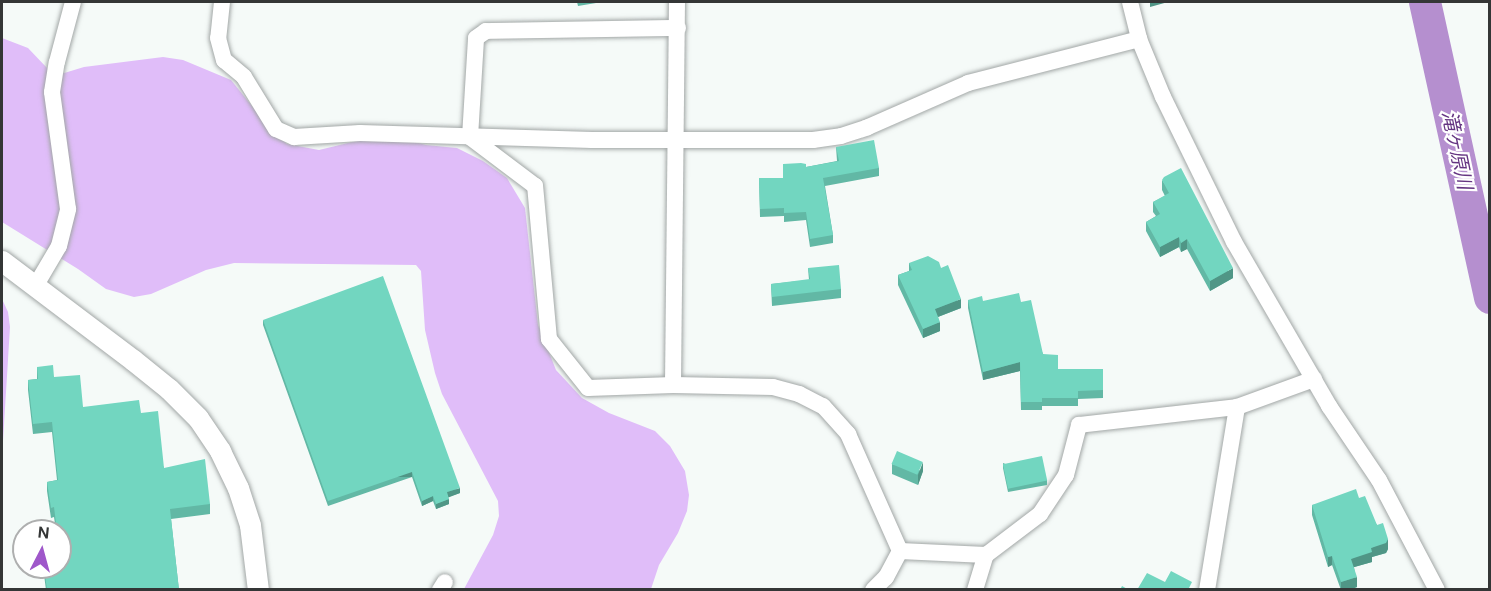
<!DOCTYPE html>
<meta charset="utf-8">
<style>
body{margin:0}
#map{position:relative;width:1491px;height:591px;overflow:hidden;background:#f5faf8;font-family:"DM Sans","Noto Sans JP",sans-serif}
div>[style]{position:absolute}
.green>*{inset:0;background:#e0bdf9}
.river>*{height:32px;margin:-16px;padding:0 16px;transform-origin:16px;border-radius:16px;background:#b58fcf}
.roads{filter:drop-shadow(0 0 2px #a2a7a6) drop-shadow(0 0 2px #a2a7a6)}
.minor>*{height:16px;margin:-8px;padding:0 8px;transform-origin:8px;border-radius:8px;background:#fff}
.tertiary>*{height:21px;margin:-10.5px;padding:0 10.5px;transform-origin:10.5px;border-radius:10.5px;background:#fff}
.wall>*{inset:0;background:#62b8a5}
.shaded-wall>*{inset:0;background:#509686;transform-origin:0 0}
.building>*{inset:0;background:#72d6c0;transform-origin:0 0}
span{translate:-50% -50%;white-space:nowrap;text-align:center;line-height:1.15;-webkit-text-stroke:4.5px #fff;paint-order:stroke}
.water-label{font-size:20px;color:#653582;font-style:italic}
.frame{position:absolute;inset:0;border:3px solid #343636;pointer-events:none}
.north{position:absolute;left:12px;top:519px;width:60px;height:60px;box-sizing:border-box;background:#fff;border:2px solid #aeafaf;border-radius:50%;rotate:6deg;font-size:16px;font-weight:700;line-height:24px;text-align:center;color:#343636}
.north::after{content:'';display:block;margin:auto;width:21px;height:27px;background:#9f57ca;clip-path:polygon(50% 0,100% 100%,50% 72%,0 100%)}
</style>
<div id="map">
<div class="green">
<div style="clip-path:polygon(2px 38px,28px 48px,48px 69px,61px 74px,84px 67px,163px 57px,183px 60px,231px 80px,272px 131px,287px 144px,319px 150px,385px 134px,426px 145px,457px 148px,483px 161px,507px 178px,525px 208px,538px 325px,556px 370px,582px 398px,609px 413px,655px 431px,670px 446px,685px 471px,689px 495px,687px 511px,678px 533px,659px 565px,651px 589px,464px 589px,493px 535px,499px 516px,498px 501px,442px 394px,435px 373px,425px 330px,421px 271px,416px 265px,234px 263px,206px 270px,151px 294px,134px 297px,106px 289px,78px 269px,2px 222px)"></div>
<div style="clip-path:polygon(2px 299px,8px 312px,10px 327px,2px 457px)"></div>
</div>
<div class="river">
<div style="left:1425px;top:2px;width:303px;rotate:77.6deg"></div>
</div>
<div class="roads">
<div class="minor">
<div style="left:222px;top:2px;width:36px;rotate:96deg"></div>
<div style="left:218px;top:38px;width:23px;rotate:75deg"></div>
<div style="left:224px;top:60px;width:26px;rotate:40deg"></div>
<div style="left:244px;top:77px;width:61px;rotate:58.4deg"></div>
<div style="left:276px;top:129px;width:20px;rotate:24deg"></div>
<div style="left:294px;top:137px;width:66px;rotate:-3.5deg"></div>
<div style="left:360px;top:133px;width:232px;rotate:1.7deg"></div>
<div style="left:592px;top:140px;width:221px"></div>
<div style="left:813px;top:140px;width:28px;rotate:-8deg"></div>
<div style="left:841px;top:136px;width:28px;rotate:-18deg"></div>
<div style="left:868px;top:127px;width:109px;rotate:-23.7deg"></div>
<div style="left:968px;top:83px;width:177px;rotate:-14.4deg"></div>
<div style="left:677px;top:2px;width:383px;rotate:90.6deg"></div>
<div style="left:673px;top:385px;width:100px;rotate:1.1deg"></div>
<div style="left:773px;top:387px;width:27px;rotate:15deg"></div>
<div style="left:799px;top:394px;width:27px;rotate:27deg"></div>
<div style="left:823px;top:406px;width:38px;rotate:48deg"></div>
<div style="left:848px;top:434px;width:128px;rotate:66deg"></div>
<div style="left:900px;top:551px;width:30px;rotate:118deg"></div>
<div style="left:886px;top:577px;width:18px;rotate:135deg"></div>
<div style="left:1130px;top:2px;width:38px;rotate:76deg"></div>
<div style="left:1139px;top:39px;width:63px;rotate:67.5deg"></div>
<div style="left:1163px;top:97px;width:161px;rotate:63.9deg"></div>
<div style="left:1234px;top:242px;width:190px;rotate:59.9deg"></div>
<div style="left:1329px;top:406px;width:89px;rotate:56deg"></div>
<div style="left:1379px;top:480px;width:124px;rotate:62.2deg"></div>
<div style="left:36px;top:285px;width:45px;rotate:-59.5deg"></div>
<div style="left:59px;top:246px;width:38px;rotate:-76deg"></div>
<div style="left:68px;top:209px;width:118px;rotate:-97.8deg"></div>
<div style="left:52px;top:92px;width:30px;rotate:-81deg"></div>
<div style="left:57px;top:62px;width:62px;rotate:-75.1deg"></div>
<div style="left:673px;top:385px;width:85px;rotate:178deg"></div>
<div style="left:588px;top:388px;width:63px;rotate:-128.5deg"></div>
<div style="left:549px;top:339px;width:154px;rotate:-95.2deg"></div>
<div style="left:535px;top:186px;width:81px;rotate:-143deg"></div>
<div style="left:470px;top:137px;width:99px;rotate:-86.5deg"></div>
<div style="left:476px;top:38px;width:12px;rotate:-35deg"></div>
<div style="left:486px;top:31px;width:192px;rotate:-0.9deg"></div>
<div style="left:1237px;top:407px;width:82px;rotate:-20deg"></div>
<div style="left:900px;top:551px;width:86px;rotate:2.7deg"></div>
<div style="left:440px;top:590px;width:9px;rotate:-58deg"></div>
<div style="left:975px;top:590px;width:37px;rotate:-73deg"></div>
<div style="left:986px;top:555px;width:68px;rotate:-37.2deg"></div>
<div style="left:1040px;top:514px;width:47px;rotate:-56.3deg"></div>
<div style="left:1066px;top:475px;width:52px;rotate:-75.4deg"></div>
<div style="left:1079px;top:425px;width:159px;rotate:-6.5deg"></div>
<div style="left:1237px;top:407px;width:185px;rotate:99.3deg"></div>
</div>
<div class="tertiary">
<div style="left:2px;top:261px;width:164px;rotate:37.1deg"></div>
<div style="left:133px;top:360px;width:46px;rotate:38.9deg"></div>
<div style="left:169px;top:389px;width:41px;rotate:45deg"></div>
<div style="left:198px;top:418px;width:40px;rotate:56deg"></div>
<div style="left:220px;top:451px;width:41px;rotate:64.1deg"></div>
<div style="left:238px;top:488px;width:39px;rotate:72deg"></div>
<div style="left:250px;top:525px;width:65px;rotate:83deg"></div>
</div>
</div>
<div class="wall">
<div style="clip-path:polygon(577px 2px,602px 2px,578px 6px)"></div>
<div style="clip-path:polygon(836px 147px,879px 168px,879px 176px,825px 186px,833px 235px,833px 243px,810px 247px,806px 220px,784px 222px,784px 216px,760px 217px,759px 178px,783px 178px,806px 167px,837px 161px)"></div>
<div style="clip-path:polygon(1162px 180px,1233px 278px,1210px 291px,1187px 249px,1181px 252px,1179px 247px,1160px 257px,1146px 231px,1146px 222px,1156px 216px,1153px 212px,1153px 202px,1165px 196px,1162px 190px)"></div>
<div style="clip-path:polygon(909px 263px,941px 268px,961px 308px,938px 317px,940px 331px,923px 338px,898px 285px,898px 275px,909px 271px)"></div>
<div style="clip-path:polygon(808px 268px,841px 289px,841px 298px,772px 306px,771px 284px,809px 280px)"></div>
<div style="clip-path:polygon(968px 300px,983px 301px,1021px 302px,1043px 354px,1058px 369px,1103px 369px,1103px 398px,1078px 399px,1078px 406px,1042px 406px,1042px 410px,1021px 410px,1020px 371px,983px 380px,968px 308px)"></div>
<div style="clip-path:polygon(263px 320px,460px 493px,448px 497px,449px 504px,436px 509px,433px 501px,422px 506px,412px 477px,328px 506px,263px 325px)"></div>
<div style="clip-path:polygon(37px 367px,54px 377px,83px 407px,141px 413px,164px 468px,210px 504px,210px 514px,171px 519px,179px 590px,46px 590px,43px 567px,60px 567px,60px 531px,56px 531px,54px 517px,51px 518px,47px 491px,47px 482px,57px 480px,52px 432px,33px 434px,28px 390px,28px 380px,37px 379px)"></div>
<div style="clip-path:polygon(1003px 463px,1047px 480px,1047px 485px,1008px 492px,1003px 468px)"></div>
<div style="clip-path:polygon(892px 464px,923px 471px,918px 485px,892px 474px)"></div>
<div style="clip-path:polygon(1359px 498px,1377px 525px,1388px 549px,1386px 553px,1372px 557px,1372px 562px,1354px 567px,1357px 587px,1349px 590px,1341px 590px,1332px 565px,1328px 567px,1312px 515px,1312px 505px)"></div>
</div>
<div class="shaded-wall">
<div style="clip-path:polygon(1150px 2px,1168px 2px,1150px 7px)"></div>
<div style="clip-path:polygon(1179px 237px,1179px 247px,1160px 257px,1160px 247px)"></div>
<div style="clip-path:polygon(1187px 239px,1187px 249px,1181px 252px,1181px 243px)"></div>
<div style="clip-path:polygon(1233px 268px,1233px 278px,1210px 291px,1210px 281px)"></div>
<div style="clip-path:polygon(961px 299px,961px 308px,935px 318px,935px 309px)"></div>
<div style="clip-path:polygon(940px 322px,940px 331px,923px 338px,923px 329px)"></div>
<div style="clip-path:polygon(1020px 362px,1020px 371px,983px 380px,983px 372px)"></div>
<div style="clip-path:polygon(923px 462px,923px 471px,918px 485px,918px 475px)"></div>
<div style="left:412px;top:472px;width:5px;height:89px;rotate:90deg"></div>
<div style="clip-path:polygon(460px 488px,460px 493px,447px 498px,447px 492px)"></div>
<div style="clip-path:polygon(433px 496px,433px 501px,422px 506px,422px 501px)"></div>
<div style="clip-path:polygon(449px 499px,449px 504px,436px 509px,436px 504px)"></div>
<div style="clip-path:polygon(1388px 539px,1388px 549px,1386px 553px,1372px 557px,1372px 562px,1351px 568px,1351px 559px)"></div>
<div style="clip-path:polygon(1332px 556px,1332px 565px,1328px 567px,1328px 557px)"></div>
<div style="clip-path:polygon(1357px 577px,1357px 587px,1349px 590px,1341px 590px,1341px 582px)"></div>
</div>
<div class="building">
<div style="clip-path:polygon(874px 140px,879px 168px,823px 178px,833px 235px,810px 239px,806px 212px,784px 213px,784px 208px,760px 209px,759px 178px,783px 178px,783px 164px,801px 163px,806px 164px,806px 167px,839px 161px,836px 147px)"></div>
<div style="clip-path:polygon(1181px 168px,1233px 268px,1210px 281px,1187px 239px,1181px 243px,1179px 237px,1160px 247px,1146px 222px,1160px 214px,1153px 202px,1169px 193px,1162px 180px,1164px 177px)"></div>
<div style="clip-path:polygon(928px 256px,939px 262px,941px 268px,948px 265px,961px 299px,935px 309px,940px 322px,923px 329px,898px 275px,912px 270px,909px 263px)"></div>
<div style="clip-path:polygon(839px 265px,841px 289px,772px 297px,771px 284px,810px 279px,808px 268px)"></div>
<div style="clip-path:polygon(383px 276px,460px 488px,447px 492px,449px 499px,436px 504px,433px 496px,422px 501px,412px 472px,328px 501px,263px 320px)"></div>
<div style="clip-path:polygon(1019px 293px,1021px 302px,1031px 300px,1043px 354px,1058px 355px,1058px 369px,1103px 369px,1103px 390px,1078px 391px,1078px 398px,1042px 398px,1042px 402px,1021px 402px,1020px 362px,983px 372px,968px 300px,982px 296px,983px 301px)"></div>
<div style="clip-path:polygon(53px 365px,54px 377px,80px 375px,83px 407px,139px 400px,141px 413px,158px 411px,164px 468px,205px 459px,210px 504px,170px 509px,179px 590px,47px 590px,44px 567px,60px 567px,60px 531px,57px 531px,54px 507px,51px 508px,47px 482px,58px 480px,52px 422px,33px 424px,28px 380px,38px 379px,37px 367px)"></div>
<div style="left:897px;top:451px;width:28px;height:14px;rotate:23deg"></div>
<div style="left:1042px;top:456px;width:25px;height:40px;rotate:78deg"></div>
<div style="clip-path:polygon(1356px 489px,1359px 498px,1365px 496px,1377px 525px,1383px 523px,1388px 539px,1386px 543px,1371px 548px,1372px 552px,1351px 559px,1357px 577px,1341px 582px,1332px 556px,1328px 557px,1312px 505px)"></div>
<div style="clip-path:polygon(1171px 571px,1192px 582px,1188px 590px,1137px 590px,1147px 573px,1165px 582px)"></div>
<div style="clip-path:polygon(1122px 586px,1129px 590px,1120px 590px)"></div>
</div>
<div class="water-label">
<span style="left:1457px;top:150px;rotate:78deg">滝ヶ原川</span>
</div>
<div class="frame"></div>
<div class="north">N</div>
</div>
